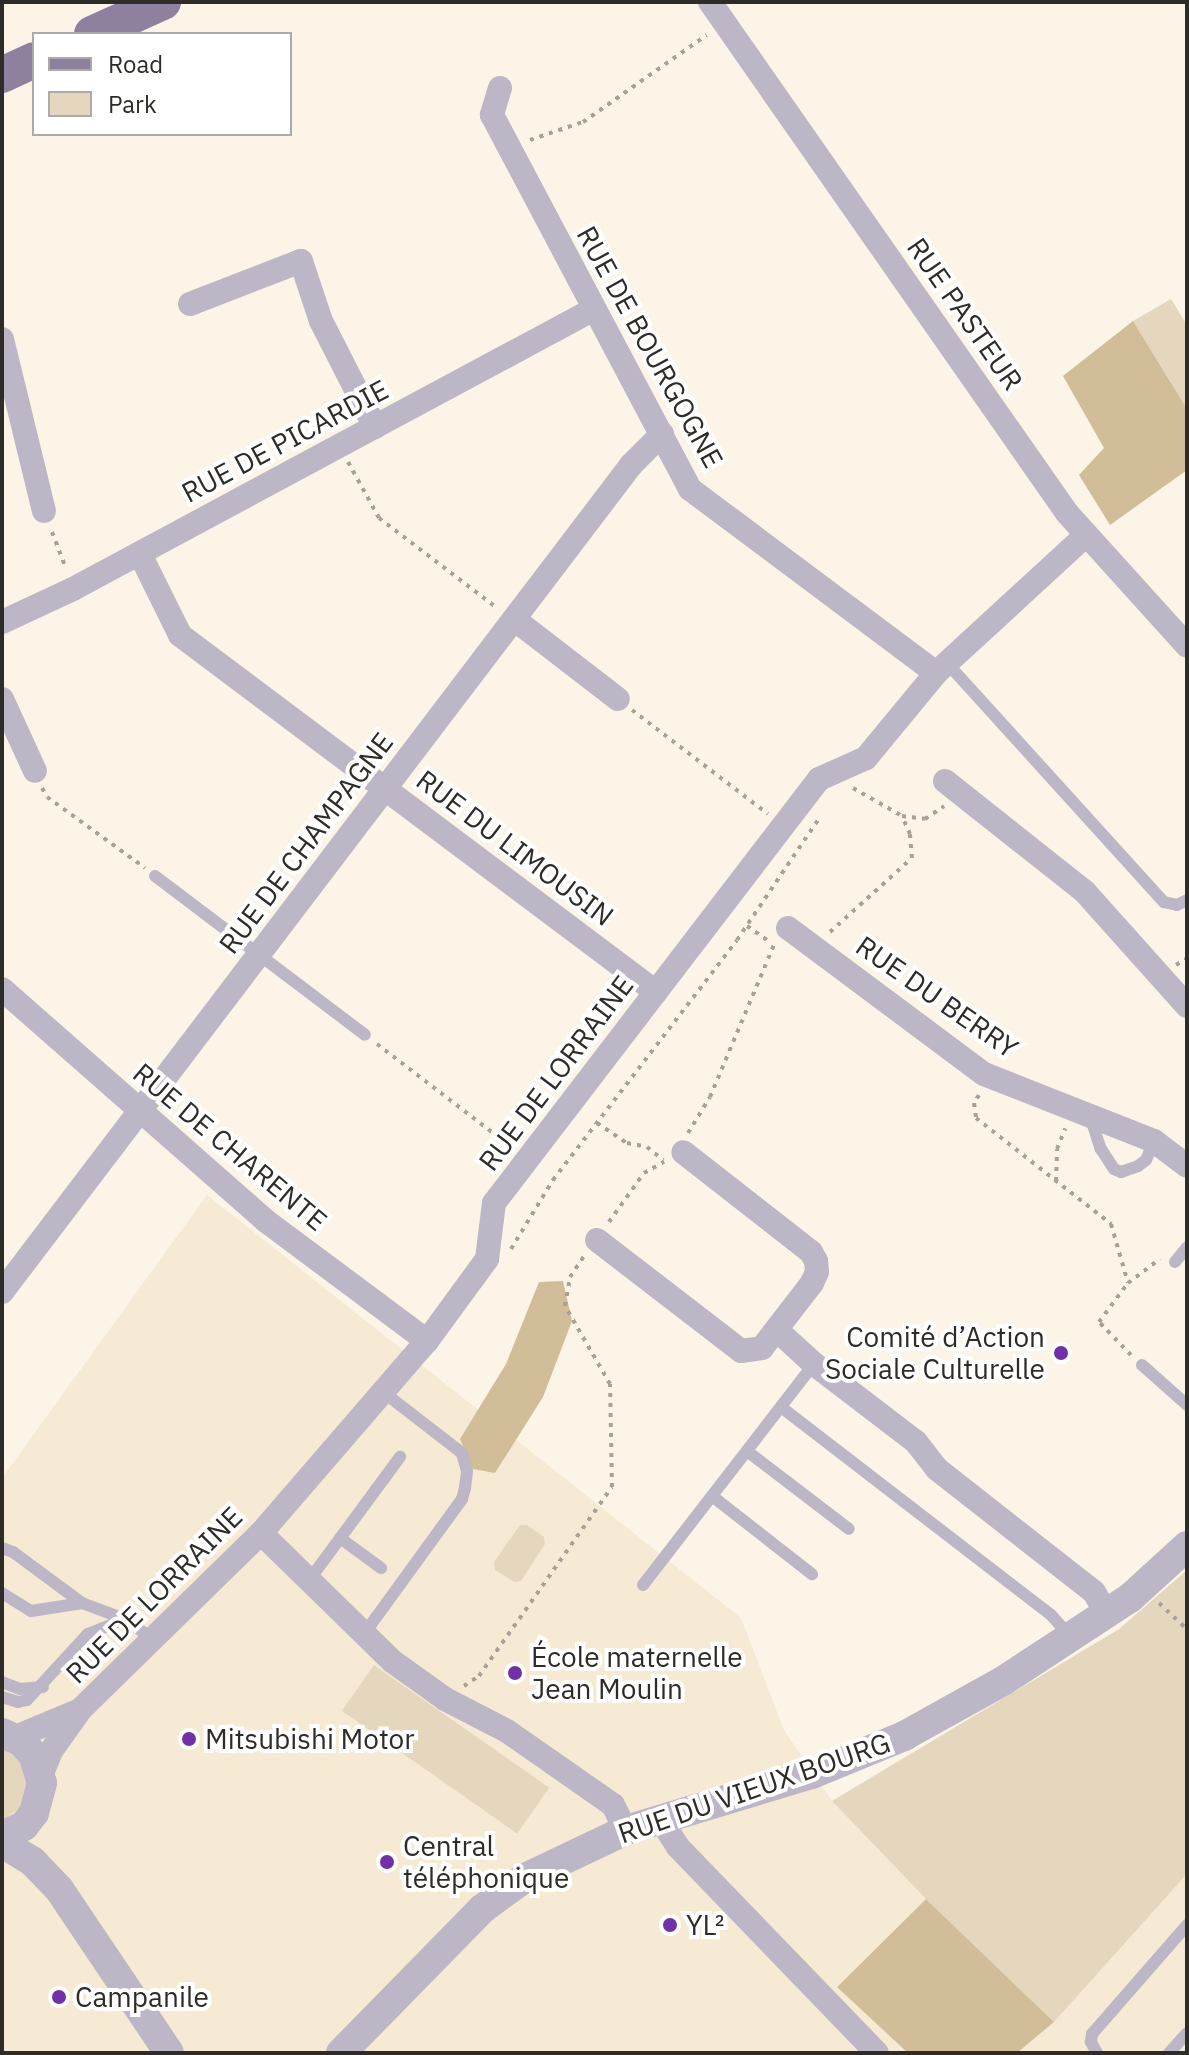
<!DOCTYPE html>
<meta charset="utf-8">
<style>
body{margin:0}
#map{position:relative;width:1189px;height:2055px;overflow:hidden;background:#fcf4e6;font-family:"IBM Plex Sans",sans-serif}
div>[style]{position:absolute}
.built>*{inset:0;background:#f6ead5}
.green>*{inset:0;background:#e5d7be;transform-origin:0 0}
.forest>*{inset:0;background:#d1bd97}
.path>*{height:4px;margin-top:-2px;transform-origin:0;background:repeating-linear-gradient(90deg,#a7a197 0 4px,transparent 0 10px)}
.service>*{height:12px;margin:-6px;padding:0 6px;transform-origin:6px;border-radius:6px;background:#bdb6c7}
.minor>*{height:24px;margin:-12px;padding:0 12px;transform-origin:12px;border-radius:12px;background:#bdb6c7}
.tertiary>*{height:30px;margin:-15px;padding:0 15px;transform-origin:15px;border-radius:15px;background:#bdb6c7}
.primary>*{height:36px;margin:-18px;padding:0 18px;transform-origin:18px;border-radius:18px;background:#8e819f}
.dots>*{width:22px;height:22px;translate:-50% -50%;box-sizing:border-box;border:4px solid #fff;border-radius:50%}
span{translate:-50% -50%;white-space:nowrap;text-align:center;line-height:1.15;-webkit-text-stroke:8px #fff;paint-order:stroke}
.street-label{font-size:28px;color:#2f2c27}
.poi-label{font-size:28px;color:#2f2c27}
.right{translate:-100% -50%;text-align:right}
.left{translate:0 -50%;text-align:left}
.frame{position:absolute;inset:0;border:4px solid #2f2c27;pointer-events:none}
.legend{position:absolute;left:32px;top:32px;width:260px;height:104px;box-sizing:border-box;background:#fff;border:2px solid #acaba9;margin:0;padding:10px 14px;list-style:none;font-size:24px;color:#2f2c27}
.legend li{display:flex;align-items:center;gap:16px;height:40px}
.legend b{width:40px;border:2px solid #acaba9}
</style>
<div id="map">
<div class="built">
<div style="clip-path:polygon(207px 1195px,741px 1618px,784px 1730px,832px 1801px,926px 1899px,837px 1986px,908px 2053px,2px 2053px,2px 1478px)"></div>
<div style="clip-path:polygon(1187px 1874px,1187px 2053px,1017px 2053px,1054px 2022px)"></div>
</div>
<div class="green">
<div style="clip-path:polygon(1171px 299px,1187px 325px,1187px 409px,1133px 321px)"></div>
<div style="clip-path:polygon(520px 1525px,527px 1525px,544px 1537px,545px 1544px,521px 1581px,514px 1582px,495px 1570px,494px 1562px)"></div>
<div style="clip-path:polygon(1187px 1570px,1187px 1874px,1054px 2022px,926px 1899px,832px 1801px,1119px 1629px)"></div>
<div style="left:374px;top:1665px;width:214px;height:56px;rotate:35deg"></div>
<div style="clip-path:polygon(2px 1747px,23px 1763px,29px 1785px,22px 1806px,2px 1821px)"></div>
</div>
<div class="forest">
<div style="clip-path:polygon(1133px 321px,1187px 409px,1187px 470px,1110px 525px,1079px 475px,1104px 448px,1063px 376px)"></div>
<div style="clip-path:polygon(563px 1281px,572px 1321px,543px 1397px,495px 1473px,473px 1469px,460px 1439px,506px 1364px,539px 1282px)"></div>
<div style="clip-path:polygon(926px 1899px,1054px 2022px,1017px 2053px,908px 2053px,837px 1987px)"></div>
</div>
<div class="path">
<div style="left:530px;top:140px;width:56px;rotate:-18.8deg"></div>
<div style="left:583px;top:122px;width:151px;rotate:-35.1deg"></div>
<div style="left:348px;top:462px;width:64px;rotate:61deg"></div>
<div style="left:379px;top:518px;width:147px;rotate:37.3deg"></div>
<div style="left:52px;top:532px;width:39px;rotate:69deg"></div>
<div style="left:632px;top:710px;width:171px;rotate:37.4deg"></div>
<div style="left:42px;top:788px;width:10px;rotate:61deg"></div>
<div style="left:47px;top:797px;width:121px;rotate:35.9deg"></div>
<div style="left:853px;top:788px;width:56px;rotate:29.7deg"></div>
<div style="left:902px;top:816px;width:23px;rotate:7deg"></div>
<div style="left:925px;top:819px;width:23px;rotate:-34deg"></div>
<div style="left:747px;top:926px;width:29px;rotate:35deg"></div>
<div style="left:830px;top:932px;width:110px;rotate:-42.1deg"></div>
<div style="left:912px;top:858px;width:24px;rotate:-95deg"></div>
<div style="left:910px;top:834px;width:20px;rotate:-114deg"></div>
<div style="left:1176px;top:965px;width:13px;rotate:-32deg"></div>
<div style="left:377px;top:1044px;width:168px;rotate:37.5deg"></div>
<div style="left:979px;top:1095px;width:9px;rotate:122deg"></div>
<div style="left:974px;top:1103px;width:15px;rotate:82deg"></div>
<div style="left:976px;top:1118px;width:172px;rotate:38.1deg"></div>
<div style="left:1111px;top:1224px;width:61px;rotate:73.9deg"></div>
<div style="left:597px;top:1123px;width:36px;rotate:34deg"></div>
<div style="left:627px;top:1143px;width:20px;rotate:11deg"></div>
<div style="left:647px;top:1147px;width:21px;rotate:39deg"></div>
<div style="left:688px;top:1133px;width:42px;rotate:-58.6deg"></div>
<div style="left:710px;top:1097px;width:165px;rotate:-67.2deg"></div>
<div style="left:1056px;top:1181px;width:32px;rotate:-88deg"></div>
<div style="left:1057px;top:1149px;width:22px;rotate:-68deg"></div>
<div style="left:609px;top:1222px;width:60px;rotate:-54.5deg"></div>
<div style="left:644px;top:1173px;width:23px;rotate:-29deg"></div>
<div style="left:511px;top:1249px;width:81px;rotate:-58.7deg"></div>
<div style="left:553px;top:1180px;width:302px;rotate:-52.5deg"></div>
<div style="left:737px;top:940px;width:148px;rotate:-56deg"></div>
<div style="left:1131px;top:1355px;width:46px;rotate:-134.1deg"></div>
<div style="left:1099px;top:1322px;width:49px;rotate:-53.4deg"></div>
<div style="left:1128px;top:1283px;width:40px;rotate:-37deg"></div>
<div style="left:1159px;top:1603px;width:38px;rotate:43deg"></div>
<div style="left:464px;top:1686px;width:18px;rotate:-34deg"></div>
<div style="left:479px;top:1676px;width:231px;rotate:-54.9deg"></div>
<div style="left:612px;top:1487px;width:103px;rotate:-91.1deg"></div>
<div style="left:610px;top:1384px;width:90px;rotate:-120deg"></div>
<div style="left:565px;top:1306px;width:29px;rotate:-80deg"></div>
<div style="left:570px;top:1277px;width:27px;rotate:-56deg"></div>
</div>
<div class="service">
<div style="left:947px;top:663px;width:323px;rotate:47.8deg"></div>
<div style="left:1164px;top:902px;width:13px;rotate:13deg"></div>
<div style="left:1177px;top:905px;width:11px;rotate:-27deg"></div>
<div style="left:155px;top:876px;width:263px;rotate:37.1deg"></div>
<div style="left:1090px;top:1116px;width:35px;rotate:72deg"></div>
<div style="left:1101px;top:1149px;width:24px;rotate:57deg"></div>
<div style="left:1114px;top:1169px;width:8px;rotate:23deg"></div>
<div style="left:1121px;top:1172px;width:18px;rotate:-19deg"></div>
<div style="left:1138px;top:1166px;width:10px;rotate:-37deg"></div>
<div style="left:1146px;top:1160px;width:21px;rotate:-67deg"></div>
<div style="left:1175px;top:1262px;width:19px;rotate:-51deg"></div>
<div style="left:1142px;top:1365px;width:60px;rotate:41.6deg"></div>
<div style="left:781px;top:1407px;width:341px;rotate:37.6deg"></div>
<div style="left:1051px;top:1615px;width:27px;rotate:48deg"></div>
<div style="left:747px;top:1451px;width:128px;rotate:37.4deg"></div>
<div style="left:712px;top:1496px;width:127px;rotate:38deg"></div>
<div style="left:340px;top:1538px;width:51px;rotate:36.2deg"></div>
<div style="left:2px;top:1548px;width:12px;rotate:20deg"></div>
<div style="left:13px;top:1552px;width:86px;rotate:36.5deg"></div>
<div style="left:82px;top:1603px;width:46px;rotate:20.4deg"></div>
<div style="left:125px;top:1619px;width:36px;rotate:36deg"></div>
<div style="left:310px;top:1579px;width:152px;rotate:-53.6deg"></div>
<div style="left:643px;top:1585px;width:279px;rotate:-52.3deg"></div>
<div style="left:2px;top:1593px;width:34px;rotate:32deg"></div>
<div style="left:31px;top:1611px;width:52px;rotate:-8.9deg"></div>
<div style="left:364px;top:1634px;width:167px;rotate:-54deg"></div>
<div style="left:462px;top:1499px;width:11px;rotate:-75deg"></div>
<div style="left:465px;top:1488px;width:17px;rotate:-83deg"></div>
<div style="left:467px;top:1471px;width:19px;rotate:-106deg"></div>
<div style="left:462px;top:1453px;width:100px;rotate:-142.3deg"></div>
<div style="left:2px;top:1682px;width:19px;rotate:21deg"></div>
<div style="left:20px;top:1689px;width:23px;rotate:-5deg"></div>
<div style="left:2px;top:1697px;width:17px;rotate:17deg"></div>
<div style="left:18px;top:1702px;width:9px;rotate:-13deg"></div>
<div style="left:27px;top:1700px;width:90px;rotate:-47.3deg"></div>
<div style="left:88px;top:1634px;width:40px;rotate:-22deg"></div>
<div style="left:1097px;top:2053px;width:13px;rotate:-119deg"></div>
<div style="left:1091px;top:2042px;width:8px;rotate:-83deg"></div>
<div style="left:1092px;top:2034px;width:145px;rotate:-48.9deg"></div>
<div style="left:1169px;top:2053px;width:27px;rotate:-48deg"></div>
</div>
<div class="minor">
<div style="left:710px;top:2px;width:623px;rotate:55.06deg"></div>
<div style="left:1067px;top:513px;width:179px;rotate:47.9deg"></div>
<div style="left:500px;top:88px;width:28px;rotate:107deg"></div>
<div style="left:492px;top:115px;width:423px;rotate:62.1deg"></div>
<div style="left:690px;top:489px;width:307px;rotate:36.8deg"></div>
<div style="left:190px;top:304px;width:119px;rotate:-21.2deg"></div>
<div style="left:301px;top:261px;width:63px;rotate:71.6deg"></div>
<div style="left:321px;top:321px;width:119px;rotate:63deg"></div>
<div style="left:2px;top:339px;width:177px;rotate:76.3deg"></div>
<div style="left:140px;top:554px;width:90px;rotate:63.7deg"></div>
<div style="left:180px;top:635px;width:595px;rotate:36.87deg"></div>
<div style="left:514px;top:619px;width:131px;rotate:37.6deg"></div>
<div style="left:2px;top:622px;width:78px;rotate:-24.9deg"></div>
<div style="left:73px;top:589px;width:591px;rotate:-28.25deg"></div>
<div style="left:2px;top:699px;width:79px;rotate:65.4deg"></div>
<div style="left:945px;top:781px;width:179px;rotate:38.4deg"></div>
<div style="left:1085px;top:892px;width:153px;rotate:48.2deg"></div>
<div style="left:788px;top:928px;width:244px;rotate:36.7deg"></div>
<div style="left:984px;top:1074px;width:183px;rotate:21.5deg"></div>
<div style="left:1154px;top:1141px;width:41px;rotate:37.1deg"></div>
<div style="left:2px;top:989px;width:351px;rotate:41.3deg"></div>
<div style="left:266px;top:1221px;width:201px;rotate:36.7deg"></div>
<div style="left:597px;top:1240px;width:182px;rotate:37.6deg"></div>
<div style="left:741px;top:1351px;width:21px;rotate:-8deg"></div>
<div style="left:762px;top:1348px;width:82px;rotate:-52.4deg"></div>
<div style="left:812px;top:1283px;width:12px;rotate:-66deg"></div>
<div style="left:817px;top:1272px;width:11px;rotate:-95deg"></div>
<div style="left:816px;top:1261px;width:10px;rotate:-119deg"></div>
<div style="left:811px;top:1252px;width:162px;rotate:-142deg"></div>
<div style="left:2px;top:1292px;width:1039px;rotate:-52.74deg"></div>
<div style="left:631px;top:465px;width:44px;rotate:-45deg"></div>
<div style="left:778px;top:1331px;width:49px;rotate:42.5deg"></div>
<div style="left:814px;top:1364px;width:128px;rotate:37.4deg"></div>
<div style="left:916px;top:1442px;width:34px;rotate:52deg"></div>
<div style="left:937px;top:1469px;width:199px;rotate:38.1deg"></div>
<div style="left:1094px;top:1592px;width:24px;rotate:60deg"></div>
<div style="left:261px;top:1533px;width:183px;rotate:44.3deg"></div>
<div style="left:392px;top:1661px;width:65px;rotate:35.6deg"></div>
<div style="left:445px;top:1699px;width:70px;rotate:27.3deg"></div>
<div style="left:507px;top:1731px;width:129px;rotate:34.9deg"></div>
<div style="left:613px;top:1805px;width:28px;rotate:63deg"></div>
<div style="left:13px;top:1738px;width:70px;rotate:-22.6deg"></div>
<div style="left:41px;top:1776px;width:27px;rotate:-68deg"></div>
<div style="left:51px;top:1751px;width:50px;rotate:-54.7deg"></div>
<div style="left:80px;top:1710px;width:253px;rotate:-44.4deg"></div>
<div style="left:261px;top:1533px;width:254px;rotate:-49.2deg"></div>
<div style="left:427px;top:1341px;width:102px;rotate:-53.8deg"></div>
<div style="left:487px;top:1259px;width:56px;rotate:-82.9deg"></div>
<div style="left:494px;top:1203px;width:534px;rotate:-52.53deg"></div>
<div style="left:819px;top:779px;width:51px;rotate:-24.1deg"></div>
<div style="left:866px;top:758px;width:110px;rotate:-50.5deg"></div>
<div style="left:936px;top:673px;width:202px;rotate:-42.6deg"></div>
<div style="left:660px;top:1819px;width:33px;rotate:57deg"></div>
<div style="left:678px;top:1847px;width:286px;rotate:46deg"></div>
</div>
<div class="tertiary">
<div style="left:2px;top:1733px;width:20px;rotate:24deg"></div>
<div style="left:20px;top:1741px;width:18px;rotate:45deg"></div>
<div style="left:33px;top:1754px;width:30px;rotate:73deg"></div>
<div style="left:42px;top:1783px;width:31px;rotate:105deg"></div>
<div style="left:34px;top:1813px;width:16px;rotate:128deg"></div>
<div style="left:24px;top:1826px;width:24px;rotate:156deg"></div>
<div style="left:2px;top:1843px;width:35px;rotate:31deg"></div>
<div style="left:32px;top:1861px;width:39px;rotate:46deg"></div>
<div style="left:59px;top:1889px;width:197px;rotate:56.1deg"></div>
<div style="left:341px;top:2053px;width:202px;rotate:-45.6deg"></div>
<div style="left:482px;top:1909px;width:51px;rotate:-36.2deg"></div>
<div style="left:523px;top:1879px;width:114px;rotate:-25.4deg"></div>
<div style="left:626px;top:1830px;width:194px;rotate:-16.8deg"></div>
<div style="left:812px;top:1774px;width:100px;rotate:-22.4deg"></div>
<div style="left:904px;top:1736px;width:113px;rotate:-29.1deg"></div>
<div style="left:1003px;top:1681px;width:152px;rotate:-33.2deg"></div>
<div style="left:1130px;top:1598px;width:77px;rotate:-42.4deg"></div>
</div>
<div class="primary">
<div style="left:92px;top:34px;width:78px;rotate:-24.3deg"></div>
<div style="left:2px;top:75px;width:35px;rotate:-25deg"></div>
</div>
<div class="dots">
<div style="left:1061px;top:1353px;background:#7130a5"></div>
<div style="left:515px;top:1673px;background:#7130a5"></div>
<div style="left:189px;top:1739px;background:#7130a5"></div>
<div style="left:387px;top:1862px;background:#7130a5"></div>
<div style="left:670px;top:1925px;background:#7130a5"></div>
<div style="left:59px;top:1997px;background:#7130a5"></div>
</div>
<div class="street-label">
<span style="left:965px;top:314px;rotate:55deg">RUE PASTEUR</span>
<span style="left:650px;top:347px;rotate:61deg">RUE DE BOURGOGNE</span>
<span style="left:285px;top:441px;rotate:-28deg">RUE DE PICARDIE</span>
<span style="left:306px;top:843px;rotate:-53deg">RUE DE CHAMPAGNE</span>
<span style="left:515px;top:848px;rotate:37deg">RUE DU LIMOUSIN</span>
<span style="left:937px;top:997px;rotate:35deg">RUE DU BERRY</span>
<span style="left:556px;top:1073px;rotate:-53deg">RUE DE LORRAINE</span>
<span style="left:230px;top:1147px;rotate:40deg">RUE DE CHARENTE</span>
<span style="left:154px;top:1595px;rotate:-45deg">RUE DE LORRAINE</span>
<span style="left:754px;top:1788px;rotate:-19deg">RUE DU VIEUX BOURG</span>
</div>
<div class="poi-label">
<span class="right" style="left:1045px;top:1353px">Comité d’Action<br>Sociale Culturelle</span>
<span class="left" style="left:531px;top:1673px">École maternelle<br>Jean Moulin</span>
<span class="left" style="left:205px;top:1739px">Mitsubishi Motor</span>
<span class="left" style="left:403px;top:1862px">Central<br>téléphonique</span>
<span class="left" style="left:686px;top:1925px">YL²</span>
<span class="left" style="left:75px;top:1997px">Campanile</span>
</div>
<div class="frame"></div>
<ul class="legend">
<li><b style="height:10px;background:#8e819f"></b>Road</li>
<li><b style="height:22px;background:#e5d7be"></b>Park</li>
</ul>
</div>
